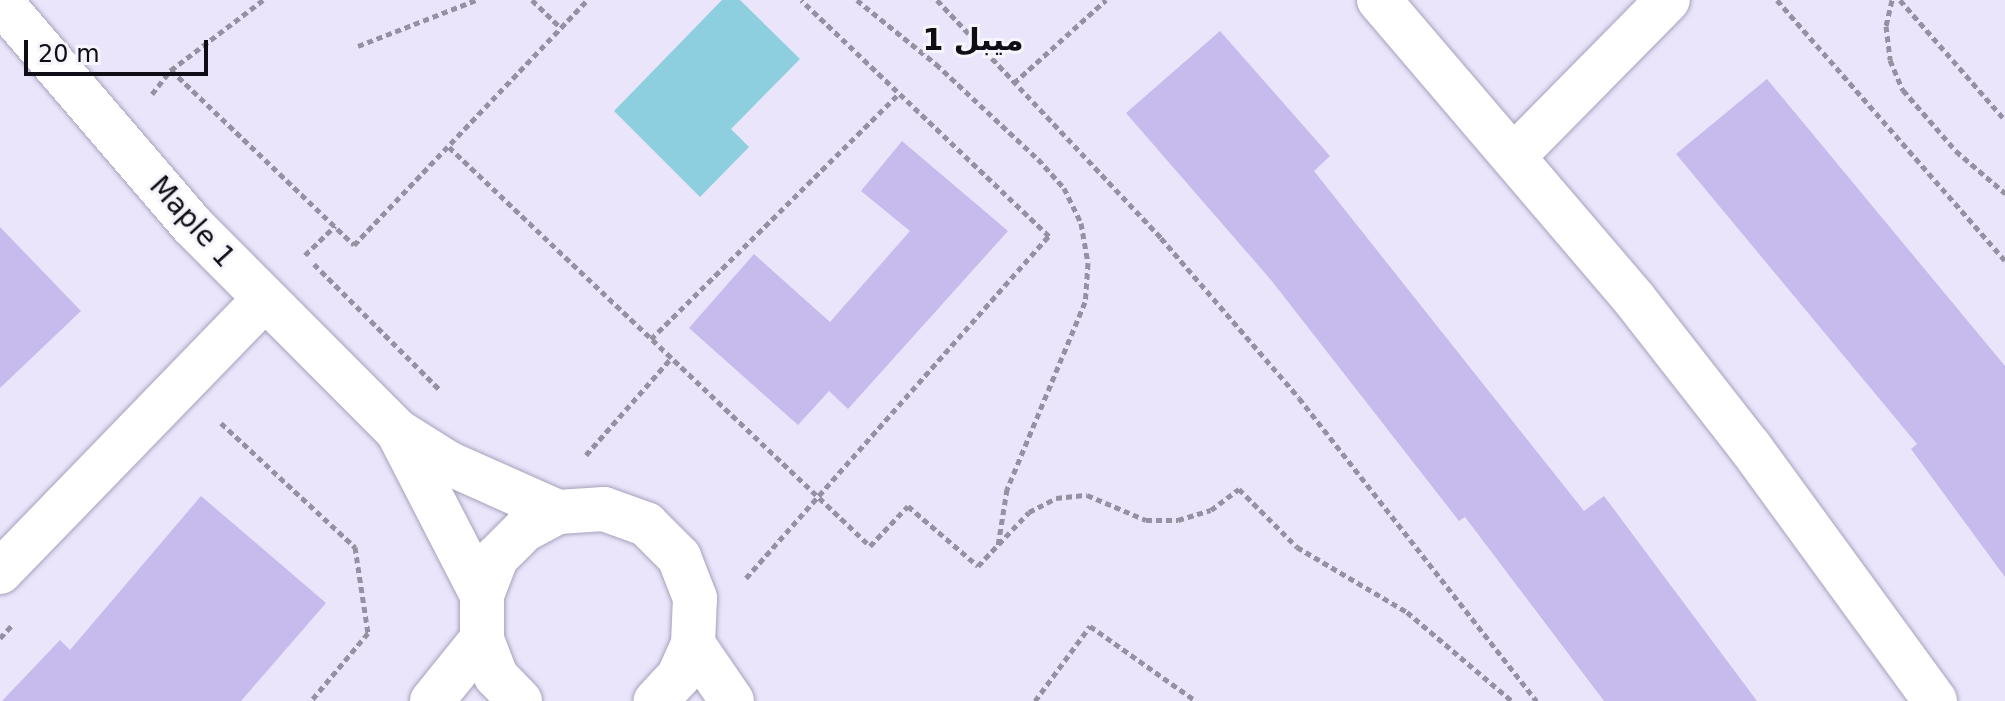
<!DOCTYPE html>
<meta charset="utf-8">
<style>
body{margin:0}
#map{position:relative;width:2005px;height:701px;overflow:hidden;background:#eae5fb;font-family:"DejaVu Sans","Noto Sans Arabic",sans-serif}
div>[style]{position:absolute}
.water>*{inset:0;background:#8dcfdf}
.building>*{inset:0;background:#c7bbed}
.path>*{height:5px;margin-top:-2.5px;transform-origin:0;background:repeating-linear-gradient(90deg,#9591a2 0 6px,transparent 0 10px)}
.roads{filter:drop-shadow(0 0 2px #a7a1bc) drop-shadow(0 0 2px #a7a1bc)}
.street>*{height:44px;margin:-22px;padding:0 22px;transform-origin:22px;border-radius:22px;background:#fff}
span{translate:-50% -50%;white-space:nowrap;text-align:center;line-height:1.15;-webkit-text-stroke:6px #f6f5fb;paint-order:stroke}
.street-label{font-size:28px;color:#0f0d16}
.neighbourhood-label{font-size:30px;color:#0f0d16;font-weight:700}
.scale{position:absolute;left:24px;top:40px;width:184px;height:36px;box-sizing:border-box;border:4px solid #0f0d16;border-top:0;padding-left:10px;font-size:24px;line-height:28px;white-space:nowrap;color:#0f0d16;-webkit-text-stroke:6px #f6f5fb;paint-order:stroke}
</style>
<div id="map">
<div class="water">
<div style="clip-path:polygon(722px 0,740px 0,800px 59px,731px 129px,749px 147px,700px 197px,614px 111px)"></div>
</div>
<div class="building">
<div style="clip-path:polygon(1220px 31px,1330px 156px,1314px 171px,1584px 511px,1604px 496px,1757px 701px,1604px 701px,1465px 517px,1459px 521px,1271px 280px,1126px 113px)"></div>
<div style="clip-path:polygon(1767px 79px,2005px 366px,2005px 577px,1911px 449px,1917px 444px,1676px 154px)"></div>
<div style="clip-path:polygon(902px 141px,1008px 231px,848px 409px,829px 391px,798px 425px,689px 328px,754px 254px,830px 322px,910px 231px,861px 191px)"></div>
<div style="clip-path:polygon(0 227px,81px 311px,0 388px)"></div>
<div style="clip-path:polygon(201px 496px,326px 603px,241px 701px,2px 701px,60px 640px,70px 650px)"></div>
</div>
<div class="path">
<div style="left:263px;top:0;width:116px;rotate:142.7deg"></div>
<div style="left:171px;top:70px;width:253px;rotate:43.7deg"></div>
<div style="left:354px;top:245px;width:338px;rotate:-46.4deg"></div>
<div style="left:532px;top:0;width:40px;rotate:44deg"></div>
<div style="left:857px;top:0;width:102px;rotate:39deg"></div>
<div style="left:936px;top:64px;width:139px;rotate:43deg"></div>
<div style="left:1038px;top:159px;width:39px;rotate:48deg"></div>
<div style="left:1064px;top:188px;width:39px;rotate:64deg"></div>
<div style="left:1081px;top:223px;width:41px;rotate:80.1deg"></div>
<div style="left:1088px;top:263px;width:39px;rotate:94deg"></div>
<div style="left:1085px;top:302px;width:203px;rotate:112.6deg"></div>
<div style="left:1007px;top:489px;width:58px;rotate:99deg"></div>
<div style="left:937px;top:0;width:327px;rotate:46.7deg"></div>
<div style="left:1161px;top:238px;width:211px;rotate:49.2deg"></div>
<div style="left:1299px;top:398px;width:385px;rotate:51.9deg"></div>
<div style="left:1777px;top:0;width:346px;rotate:48.8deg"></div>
<div style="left:1892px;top:0;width:27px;rotate:103deg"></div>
<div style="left:1886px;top:26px;width:34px;rotate:83deg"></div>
<div style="left:1890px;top:60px;width:33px;rotate:67deg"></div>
<div style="left:1903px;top:90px;width:81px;rotate:49deg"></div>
<div style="left:1956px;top:151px;width:65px;rotate:40.6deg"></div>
<div style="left:1900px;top:0;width:159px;rotate:48.8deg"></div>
<div style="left:358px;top:46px;width:127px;rotate:-21.3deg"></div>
<div style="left:1014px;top:83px;width:124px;rotate:-42.1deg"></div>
<div style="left:152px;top:94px;width:31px;rotate:-52deg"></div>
<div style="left:449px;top:147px;width:580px;rotate:43.46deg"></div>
<div style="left:870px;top:546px;width:55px;rotate:-46.5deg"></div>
<div style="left:908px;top:506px;width:92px;rotate:40.6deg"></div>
<div style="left:978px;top:566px;width:74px;rotate:-46.6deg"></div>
<div style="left:1029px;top:512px;width:30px;rotate:-27deg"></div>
<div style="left:1056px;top:498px;width:31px;rotate:-6deg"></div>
<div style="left:1087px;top:495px;width:64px;rotate:23deg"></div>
<div style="left:1146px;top:520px;width:32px"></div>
<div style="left:1178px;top:520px;width:34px;rotate:-17deg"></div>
<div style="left:1211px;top:510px;width:35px;rotate:-37deg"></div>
<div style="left:1239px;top:489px;width:82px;rotate:45deg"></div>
<div style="left:1297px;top:547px;width:128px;rotate:30.6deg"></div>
<div style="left:1407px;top:612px;width:138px;rotate:40.3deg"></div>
<div style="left:305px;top:255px;width:42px;rotate:-44deg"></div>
<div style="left:314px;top:264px;width:178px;rotate:45deg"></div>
<div style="left:651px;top:339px;width:349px;rotate:-44.7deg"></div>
<div style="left:221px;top:423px;width:183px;rotate:42.8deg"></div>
<div style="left:355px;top:547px;width:87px;rotate:81.4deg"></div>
<div style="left:368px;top:633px;width:89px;rotate:130deg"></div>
<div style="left:586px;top:455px;width:130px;rotate:-48.7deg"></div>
<div style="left:746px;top:578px;width:457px;rotate:-48.5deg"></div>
<div style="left:1049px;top:236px;width:342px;rotate:-136.4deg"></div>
<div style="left:0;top:638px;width:19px;rotate:-47deg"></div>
<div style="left:1035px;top:701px;width:93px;rotate:-53.7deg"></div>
<div style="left:1090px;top:626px;width:130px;rotate:35.3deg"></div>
</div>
<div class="roads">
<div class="street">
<div style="left:1379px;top:0;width:394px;rotate:49.5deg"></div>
<div style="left:1635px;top:300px;width:187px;rotate:52deg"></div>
<div style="left:1750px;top:447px;width:314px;rotate:53.9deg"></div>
<div style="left:0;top:1px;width:296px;rotate:49.4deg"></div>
<div style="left:193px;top:226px;width:289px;rotate:45.1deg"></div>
<div style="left:397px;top:431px;width:60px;rotate:32.1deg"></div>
<div style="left:448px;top:463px;width:120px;rotate:24deg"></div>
<div style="left:1514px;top:156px;width:219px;rotate:-45.4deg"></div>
<div style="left:400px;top:436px;width:179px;rotate:62.7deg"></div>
<div style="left:0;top:572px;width:379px;rotate:-45.9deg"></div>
<div style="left:693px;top:644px;width:69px;rotate:55.6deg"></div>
<div style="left:432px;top:701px;width:80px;rotate:-51.1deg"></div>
<div style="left:520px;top:701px;width:35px;rotate:-134deg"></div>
<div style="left:496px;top:676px;width:40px;rotate:-111deg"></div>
<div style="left:482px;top:639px;width:44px;rotate:-90deg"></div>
<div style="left:482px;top:595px;width:40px;rotate:-69deg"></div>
<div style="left:496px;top:558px;width:40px;rotate:-45deg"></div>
<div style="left:524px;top:530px;width:38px;rotate:-28deg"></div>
<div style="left:558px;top:512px;width:46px;rotate:-3.7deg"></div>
<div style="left:604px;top:509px;width:45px;rotate:19.7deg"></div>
<div style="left:646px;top:524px;width:47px;rotate:45deg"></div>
<div style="left:679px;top:557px;width:44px;rotate:68.7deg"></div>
<div style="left:695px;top:598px;width:46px;rotate:92.5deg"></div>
<div style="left:693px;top:644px;width:36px;rotate:114deg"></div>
<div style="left:678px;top:677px;width:33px;rotate:133deg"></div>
</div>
</div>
<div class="street-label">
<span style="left:192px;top:222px;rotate:48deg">Maple 1</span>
</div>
<div class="neighbourhood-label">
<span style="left:973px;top:40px">ميبل 1</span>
</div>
<div class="scale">20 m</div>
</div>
